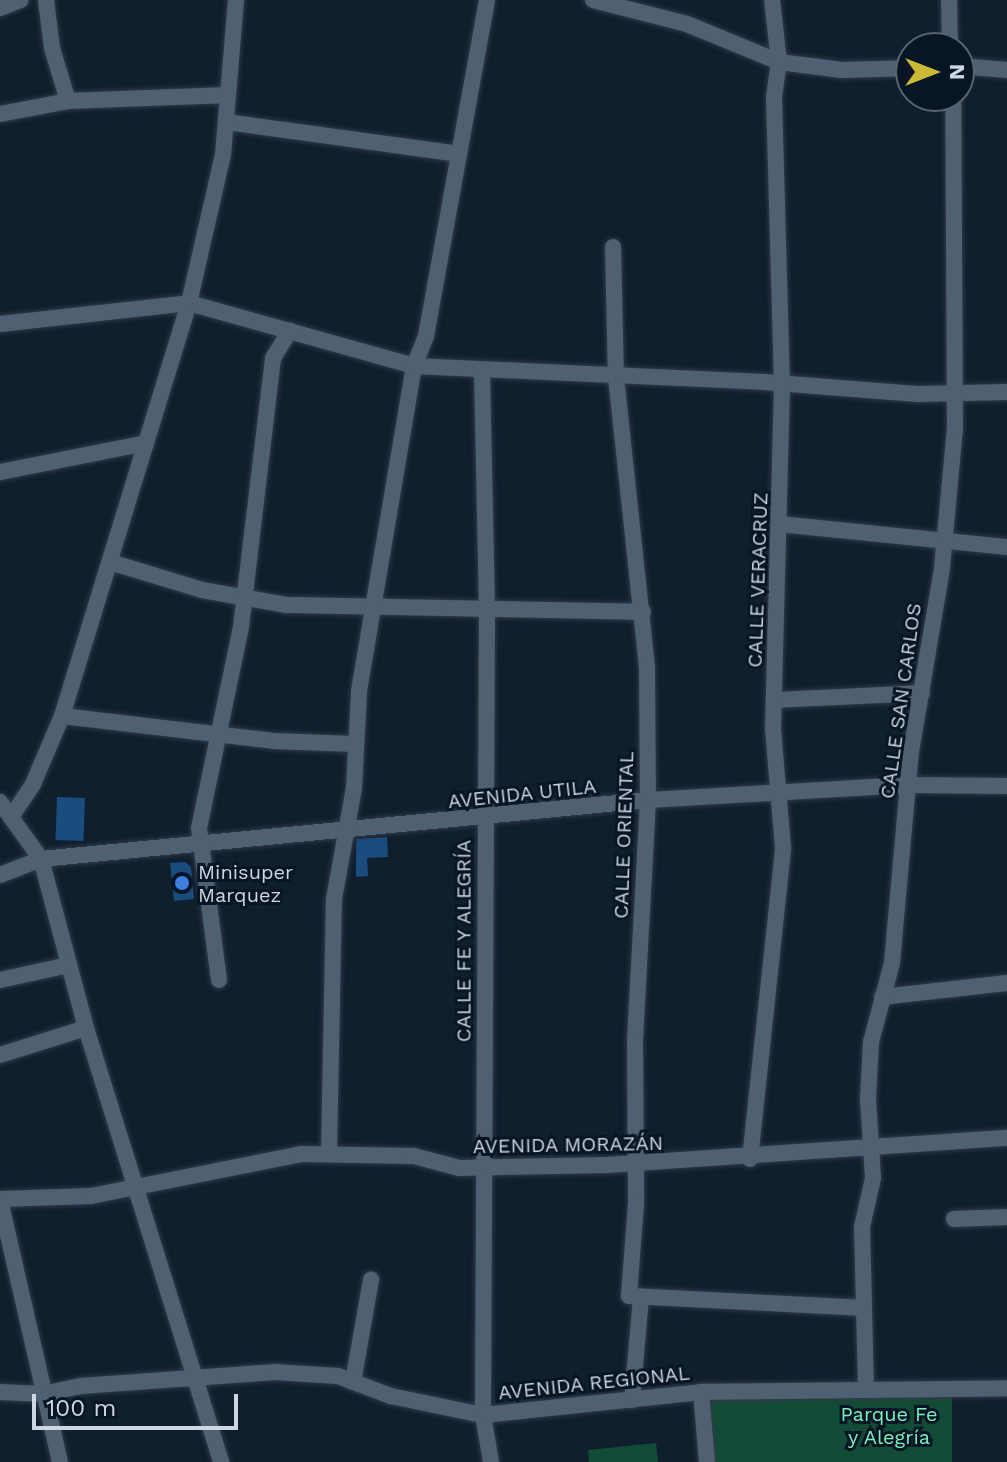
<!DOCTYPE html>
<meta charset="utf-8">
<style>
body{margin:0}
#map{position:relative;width:1007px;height:1462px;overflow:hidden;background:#101f2e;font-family:"Work Sans",sans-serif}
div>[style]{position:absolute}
.green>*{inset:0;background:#124c36;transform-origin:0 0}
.building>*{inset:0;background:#1a4c7e;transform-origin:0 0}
.roads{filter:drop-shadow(0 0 2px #323947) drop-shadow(0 0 2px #323947)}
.minor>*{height:16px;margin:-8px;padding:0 8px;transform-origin:8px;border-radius:8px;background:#4f6072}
.dots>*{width:22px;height:22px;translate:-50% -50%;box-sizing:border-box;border:4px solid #081524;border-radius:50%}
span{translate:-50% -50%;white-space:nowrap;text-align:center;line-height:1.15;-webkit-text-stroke:6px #081524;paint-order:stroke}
.street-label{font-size:20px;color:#cdd6e1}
.poi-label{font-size:20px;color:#cdd6e1}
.left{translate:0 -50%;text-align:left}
.park-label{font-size:20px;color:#7cefbc}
.north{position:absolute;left:895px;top:32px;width:80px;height:80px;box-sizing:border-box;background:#081524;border:2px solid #576270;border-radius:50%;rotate:90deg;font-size:22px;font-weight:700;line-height:32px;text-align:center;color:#cdd6e1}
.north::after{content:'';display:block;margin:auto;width:28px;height:36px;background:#ceb837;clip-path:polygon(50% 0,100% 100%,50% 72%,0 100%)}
.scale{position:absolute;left:32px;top:1394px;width:206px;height:36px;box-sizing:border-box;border:4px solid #cdd6e1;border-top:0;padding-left:10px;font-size:24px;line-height:28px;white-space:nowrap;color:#cdd6e1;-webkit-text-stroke:6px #081524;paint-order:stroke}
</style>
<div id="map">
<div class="green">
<div style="left:952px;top:1388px;width:74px;height:251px;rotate:90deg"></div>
<div style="clip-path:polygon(656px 1443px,658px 1462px,589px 1462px,588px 1450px)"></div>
</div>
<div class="building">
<div style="left:57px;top:797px;width:28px;height:43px;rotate:2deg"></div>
<div style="clip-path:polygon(387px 837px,388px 857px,367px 858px,368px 876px,356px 877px,356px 839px)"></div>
<div style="clip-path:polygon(185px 862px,191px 867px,194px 899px,174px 901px,170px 863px)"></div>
</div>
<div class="roads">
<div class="minor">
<div style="left:46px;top:0;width:48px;rotate:82.9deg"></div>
<div style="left:52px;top:48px;width:55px;rotate:73.2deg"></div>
<div style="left:593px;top:0;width:97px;rotate:14.3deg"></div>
<div style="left:687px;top:24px;width:100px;rotate:22.4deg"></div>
<div style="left:779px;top:62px;width:64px;rotate:7.2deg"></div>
<div style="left:842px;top:70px;width:69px;rotate:-1.7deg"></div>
<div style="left:949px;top:0;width:48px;rotate:88.8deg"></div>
<div style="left:0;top:8px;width:22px;rotate:-21deg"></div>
<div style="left:959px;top:66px;width:48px;rotate:4.8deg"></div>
<div style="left:0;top:114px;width:69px;rotate:-10.8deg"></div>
<div style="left:68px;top:101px;width:160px;rotate:-2.1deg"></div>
<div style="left:226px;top:122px;width:235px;rotate:7.8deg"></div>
<div style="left:613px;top:247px;width:130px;rotate:88.7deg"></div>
<div style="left:616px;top:377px;width:292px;rotate:83.9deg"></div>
<div style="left:647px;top:667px;width:133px;rotate:89.6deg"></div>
<div style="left:648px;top:800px;width:242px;rotate:93.1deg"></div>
<div style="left:635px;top:1042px;width:162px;rotate:89.6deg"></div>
<div style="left:636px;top:1204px;width:92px;rotate:94.4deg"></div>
<div style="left:629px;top:1296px;width:233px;rotate:2.9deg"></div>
<div style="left:0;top:324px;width:190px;rotate:-6.3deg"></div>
<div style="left:189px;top:303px;width:234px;rotate:15.6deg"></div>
<div style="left:414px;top:366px;width:350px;rotate:2.6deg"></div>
<div style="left:764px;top:382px;width:154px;rotate:4.5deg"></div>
<div style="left:918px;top:394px;width:89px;rotate:-1.3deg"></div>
<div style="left:482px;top:371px;width:241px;rotate:88.8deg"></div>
<div style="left:487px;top:612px;width:803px;rotate:90.29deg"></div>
<div style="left:483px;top:1415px;width:48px;rotate:80.3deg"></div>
<div style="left:0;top:472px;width:149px;rotate:-11.2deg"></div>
<div style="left:780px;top:524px;width:228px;rotate:5.8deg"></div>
<div style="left:110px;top:562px;width:96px;rotate:16.9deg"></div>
<div style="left:202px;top:590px;width:85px;rotate:10.1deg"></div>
<div style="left:286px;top:605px;width:357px;rotate:1.1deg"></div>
<div style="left:774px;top:700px;width:148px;rotate:-2.7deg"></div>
<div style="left:62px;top:716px;width:213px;rotate:6.7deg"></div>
<div style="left:274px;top:741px;width:80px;rotate:2.1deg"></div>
<div style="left:0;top:802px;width:70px;rotate:54.3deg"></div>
<div style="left:41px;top:859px;width:175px;rotate:75.1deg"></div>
<div style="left:86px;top:1028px;width:455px;rotate:72.7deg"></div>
<div style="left:11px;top:817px;width:40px;rotate:-56deg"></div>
<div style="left:33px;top:784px;width:74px;rotate:-66.9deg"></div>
<div style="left:62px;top:716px;width:432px;rotate:-72.9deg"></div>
<div style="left:189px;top:303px;width:152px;rotate:-77.1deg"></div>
<div style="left:223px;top:155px;width:156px;rotate:-85.2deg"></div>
<div style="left:0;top:875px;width:44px;rotate:-21.3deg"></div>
<div style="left:41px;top:859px;width:610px;rotate:-5.55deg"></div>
<div style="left:648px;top:800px;width:260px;rotate:-3.3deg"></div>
<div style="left:908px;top:785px;width:99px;rotate:0.6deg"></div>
<div style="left:0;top:980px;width:71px;rotate:-12.3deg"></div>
<div style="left:219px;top:980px;width:153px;rotate:-97.5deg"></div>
<div style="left:199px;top:828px;width:205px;rotate:-78.2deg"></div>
<div style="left:241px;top:627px;width:271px;rotate:-83.2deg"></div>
<div style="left:273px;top:358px;width:32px;rotate:-58deg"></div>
<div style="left:882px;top:997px;width:126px;rotate:-6.4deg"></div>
<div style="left:0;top:1055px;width:90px;rotate:-17.4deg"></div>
<div style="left:329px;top:1154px;width:255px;rotate:-88.9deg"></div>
<div style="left:334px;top:899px;width:113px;rotate:-79.8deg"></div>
<div style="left:354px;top:788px;width:97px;rotate:-87deg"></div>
<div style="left:359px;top:691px;width:330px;rotate:-80.4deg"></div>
<div style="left:414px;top:366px;width:32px;rotate:-68deg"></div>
<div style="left:426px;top:336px;width:341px;rotate:-79.7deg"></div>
<div style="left:750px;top:1159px;width:313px;rotate:-83.9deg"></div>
<div style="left:783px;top:848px;width:119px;rotate:-94.8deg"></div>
<div style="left:773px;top:729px;width:345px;rotate:-88.5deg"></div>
<div style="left:782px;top:384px;width:287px;rotate:-91.6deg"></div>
<div style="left:774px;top:97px;width:35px;rotate:-82deg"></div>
<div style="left:779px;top:62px;width:62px;rotate:-96.4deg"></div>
<div style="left:0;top:1199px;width:91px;rotate:-1.9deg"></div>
<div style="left:91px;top:1196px;width:214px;rotate:-11.3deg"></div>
<div style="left:301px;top:1154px;width:113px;rotate:1deg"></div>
<div style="left:414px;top:1156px;width:47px;rotate:14.9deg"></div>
<div style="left:459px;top:1168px;width:148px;rotate:-1.2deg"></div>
<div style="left:607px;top:1165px;width:401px;rotate:-3.9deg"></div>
<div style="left:0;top:1200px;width:269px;rotate:77.1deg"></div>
<div style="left:954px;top:1219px;width:53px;rotate:-2.2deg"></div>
<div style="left:353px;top:1382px;width:104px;rotate:-80deg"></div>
<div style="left:866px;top:1389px;width:162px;rotate:-91.4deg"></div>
<div style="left:862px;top:1227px;width:50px;rotate:-77.3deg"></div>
<div style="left:873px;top:1178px;width:79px;rotate:-93.6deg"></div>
<div style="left:868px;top:1099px;width:57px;rotate:-87deg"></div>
<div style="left:871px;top:1042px;width:82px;rotate:-75.1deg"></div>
<div style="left:892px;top:963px;width:212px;rotate:-84.9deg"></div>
<div style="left:911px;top:752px;width:187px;rotate:-80.4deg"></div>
<div style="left:942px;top:568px;width:141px;rotate:-84.7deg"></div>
<div style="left:955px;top:428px;width:332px;rotate:-90.3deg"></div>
<div style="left:0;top:1392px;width:43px;rotate:2.7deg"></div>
<div style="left:43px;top:1394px;width:39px;rotate:-12deg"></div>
<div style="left:81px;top:1386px;width:195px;rotate:-4.1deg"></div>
<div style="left:275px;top:1372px;width:63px;rotate:3.6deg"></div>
<div style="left:338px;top:1376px;width:57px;rotate:20.7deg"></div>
<div style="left:391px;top:1396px;width:94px;rotate:11.7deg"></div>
<div style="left:483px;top:1415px;width:219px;rotate:-6deg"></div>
<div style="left:701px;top:1392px;width:306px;rotate:-0.7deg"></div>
<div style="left:701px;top:1392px;width:70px;rotate:85.1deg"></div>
<div style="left:632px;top:1400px;width:103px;rotate:-85deg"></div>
</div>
</div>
<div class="dots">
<div style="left:182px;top:883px;background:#3f7fe0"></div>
</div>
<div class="street-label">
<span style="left:758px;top:580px;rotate:-88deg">CALLE VERACRUZ</span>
<span style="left:901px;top:701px;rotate:-82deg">CALLE SAN CARLOS</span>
<span style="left:522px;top:794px;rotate:-6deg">AVENIDA UTILA</span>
<span style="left:624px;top:835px;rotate:-88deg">CALLE ORIENTAL</span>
<span style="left:464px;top:941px;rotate:-90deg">CALLE FE Y ALEGRÍA</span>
<span style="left:568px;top:1145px;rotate:-1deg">AVENIDA MORAZÁN</span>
<span style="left:594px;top:1383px;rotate:-6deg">AVENIDA REGIONAL</span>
</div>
<div class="poi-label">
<span class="left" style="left:198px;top:884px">Minisuper<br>Marquez</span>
</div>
<div class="park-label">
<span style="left:889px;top:1426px">Parque Fe<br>y Alegría</span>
</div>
<div class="north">N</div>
<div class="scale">100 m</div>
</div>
